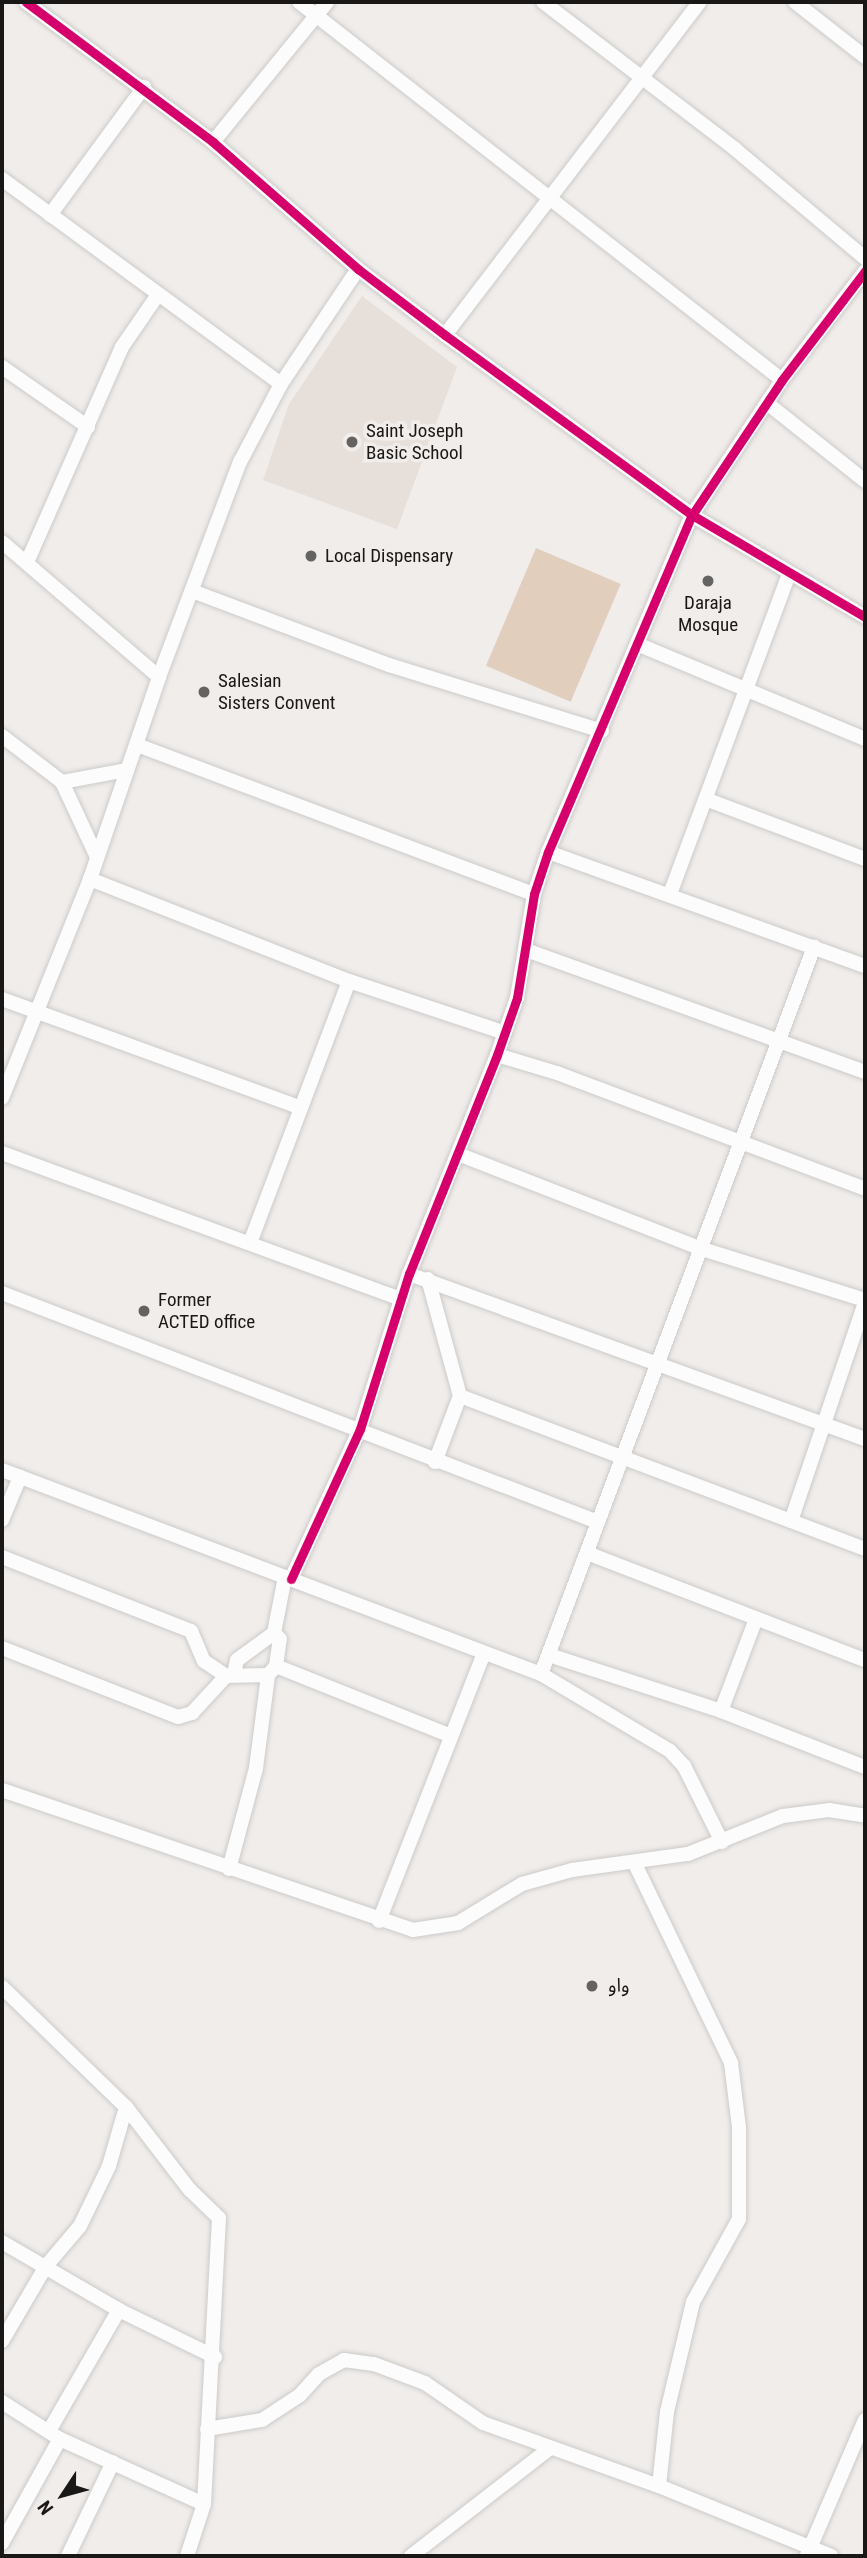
<!DOCTYPE html>
<meta charset="utf-8">
<style>
body{margin:0}
#map{position:relative;width:867px;height:2558px;overflow:hidden;background:#f0edeb;font-family:"Roboto Condensed","Noto Sans Arabic",sans-serif}
div>[style]{position:absolute}
.built>*{inset:0;background:#e6dfda}
.green>*{inset:0;background:#e2cebd;transform-origin:0 0}
.roads{filter:drop-shadow(0 0 2px #cccbc9) drop-shadow(0 0 2px #cccbc9)}
.street>*{height:14px;margin:-7px;padding:0 7px;transform-origin:7px;border-radius:7px;background:#fdfcfc}
.cycleway>*{height:9px;margin:-4.5px;padding:0 4.5px;transform-origin:4.5px;border-radius:4.5px;background:#d6006c}
.dots>*{width:19px;height:19px;translate:-50% -50%;box-sizing:border-box;border:4px solid #f1edea;border-radius:50%}
span{translate:-50% -50%;white-space:nowrap;text-align:center;line-height:1.15;-webkit-text-stroke:7px #f1edea;paint-order:stroke}
.poi-label{font-size:19px;color:#1a1817}
.left{translate:0 -50%;text-align:left}
.frame{position:absolute;inset:0;border:4px solid #1a1817;pointer-events:none}
.north{position:absolute;left:28px;top:2460px;width:70px;height:70px;-webkit-text-stroke:5px #f1edea;paint-order:stroke;rotate:234deg;font-size:19px;font-weight:700;line-height:28px;text-align:center;color:#1a1817}
.north::after{content:'';display:block;margin:auto;width:24px;height:32px;background:#1a1817;clip-path:polygon(50% 0,100% 100%,50% 72%,0 100%)}
</style>
<div id="map">
<div class="built">
<div style="clip-path:polygon(362px 296px,457px 367px,397px 529px,263px 480px,289px 404px)"></div>
</div>
<div class="green">
<div style="left:536px;top:548px;width:92px;height:128px;rotate:23deg"></div>
</div>
<div class="roads">
<div class="street">
<div style="left:26px;top:2px;width:234px;rotate:36.8deg"></div>
<div style="left:213px;top:142px;width:193px;rotate:41.2deg"></div>
<div style="left:358px;top:269px;width:109px;rotate:37.2deg"></div>
<div style="left:445px;top:335px;width:306px;rotate:36.1deg"></div>
<div style="left:692px;top:515px;width:201px;rotate:30.5deg"></div>
<div style="left:299px;top:2px;width:613px;rotate:38.05deg"></div>
<div style="left:543px;top:2px;width:242px;rotate:37.4deg"></div>
<div style="left:735px;top:149px;width:170px;rotate:40deg"></div>
<div style="left:795px;top:2px;width:89px;rotate:38.2deg"></div>
<div style="left:213px;top:142px;width:181px;rotate:-50.8deg"></div>
<div style="left:2px;top:179px;width:346px;rotate:36.3deg"></div>
<div style="left:50px;top:215px;width:159px;rotate:-53.7deg"></div>
<div style="left:445px;top:335px;width:419px;rotate:-52.6deg"></div>
<div style="left:2px;top:367px;width:105px;rotate:34.9deg"></div>
<div style="left:767px;top:403px;width:125px;rotate:38.5deg"></div>
<div style="left:2px;top:542px;width:207px;rotate:40.7deg"></div>
<div style="left:28px;top:560px;width:233px;rotate:-66.2deg"></div>
<div style="left:122px;top:347px;width:62px;rotate:-55.5deg"></div>
<div style="left:192px;top:591px;width:210px;rotate:20.6deg"></div>
<div style="left:389px;top:665px;width:223px;rotate:17.2deg"></div>
<div style="left:637px;top:644px;width:247px;rotate:22.6deg"></div>
<div style="left:2px;top:736px;width:76px;rotate:37.5deg"></div>
<div style="left:62px;top:782px;width:83px;rotate:65deg"></div>
<div style="left:137px;top:745px;width:424px;rotate:20.6deg"></div>
<div style="left:62px;top:782px;width:66px;rotate:-10.5deg"></div>
<div style="left:708px;top:800px;width:168px;rotate:20.6deg"></div>
<div style="left:548px;top:852px;width:337px;rotate:19.8deg"></div>
<div style="left:90px;top:879px;width:278px;rotate:21.5deg"></div>
<div style="left:349px;top:981px;width:164px;rotate:18.4deg"></div>
<div style="left:670px;top:894px;width:341px;rotate:-69.6deg"></div>
<div style="left:526px;top:950px;width:360px;rotate:19.8deg"></div>
<div style="left:2px;top:999px;width:315px;rotate:20deg"></div>
<div style="left:497px;top:1055px;width:63px;rotate:16.7deg"></div>
<div style="left:557px;top:1073px;width:329px;rotate:20.6deg"></div>
<div style="left:2px;top:1098px;width:236px;rotate:-68.1deg"></div>
<div style="left:90px;top:879px;width:213px;rotate:-71.1deg"></div>
<div style="left:159px;top:677px;width:230px;rotate:-69.4deg"></div>
<div style="left:240px;top:462px;width:88px;rotate:-62.3deg"></div>
<div style="left:281px;top:384px;width:138px;rotate:-56.2deg"></div>
<div style="left:2px;top:1153px;width:425px;rotate:20.1deg"></div>
<div style="left:458px;top:1154px;width:259px;rotate:21.3deg"></div>
<div style="left:699px;top:1248px;width:174px;rotate:17.4deg"></div>
<div style="left:250px;top:1243px;width:280px;rotate:-69.3deg"></div>
<div style="left:409px;top:1274px;width:485px;rotate:19.9deg"></div>
<div style="left:428px;top:1279px;width:121px;rotate:74.7deg"></div>
<div style="left:2px;top:1293px;width:638px;rotate:21.02deg"></div>
<div style="left:435px;top:1462px;width:71px;rotate:-69.3deg"></div>
<div style="left:460px;top:1396px;width:433px;rotate:20.7deg"></div>
<div style="left:2px;top:1470px;width:576px;rotate:20.73deg"></div>
<div style="left:541px;top:1674px;width:150px;rotate:30.8deg"></div>
<div style="left:670px;top:1751px;width:21px;rotate:47deg"></div>
<div style="left:684px;top:1766px;width:85px;rotate:63.4deg"></div>
<div style="left:2px;top:1520px;width:47px;rotate:-67.3deg"></div>
<div style="left:791px;top:1521px;width:230px;rotate:-71.3deg"></div>
<div style="left:587px;top:1553px;width:298px;rotate:21.1deg"></div>
<div style="left:2px;top:1557px;width:203px;rotate:21.4deg"></div>
<div style="left:191px;top:1631px;width:33px;rotate:67deg"></div>
<div style="left:204px;top:1661px;width:27px;rotate:34deg"></div>
<div style="left:291px;top:1579px;width:165px;rotate:-65.3deg"></div>
<div style="left:360px;top:1429px;width:163px;rotate:-72.5deg"></div>
<div style="left:409px;top:1274px;width:236px;rotate:-68.1deg"></div>
<div style="left:497px;top:1055px;width:60px;rotate:-70.7deg"></div>
<div style="left:517px;top:998px;width:105px;rotate:-80.7deg"></div>
<div style="left:534px;top:894px;width:44px;rotate:-71.6deg"></div>
<div style="left:548px;top:852px;width:366px;rotate:-66.9deg"></div>
<div style="left:692px;top:515px;width:162px;rotate:-56.3deg"></div>
<div style="left:782px;top:380px;width:137px;rotate:-52.7deg"></div>
<div style="left:2px;top:1648px;width:189px;rotate:21.4deg"></div>
<div style="left:178px;top:1717px;width:15px;rotate:-16deg"></div>
<div style="left:192px;top:1713px;width:50px;rotate:-47.4deg"></div>
<div style="left:226px;top:1676px;width:42px;rotate:-1.4deg"></div>
<div style="left:549px;top:1655px;width:181px;rotate:18deg"></div>
<div style="left:721px;top:1711px;width:98px;rotate:-69.2deg"></div>
<div style="left:276px;top:1666px;width:188px;rotate:21.8deg"></div>
<div style="left:234px;top:1674px;width:14px;rotate:-78deg"></div>
<div style="left:237px;top:1660px;width:46px;rotate:-36.1deg"></div>
<div style="left:274px;top:1633px;width:57px;rotate:-78.9deg"></div>
<div style="left:541px;top:1674px;width:777px;rotate:-69.42deg"></div>
<div style="left:721px;top:1711px;width:155px;rotate:21.3deg"></div>
<div style="left:2px;top:1790px;width:434px;rotate:18.8deg"></div>
<div style="left:413px;top:1930px;width:46px;rotate:-8.8deg"></div>
<div style="left:458px;top:1923px;width:75px;rotate:-31.4deg"></div>
<div style="left:522px;top:1884px;width:52px;rotate:-15.6deg"></div>
<div style="left:572px;top:1870px;width:117px;rotate:-7.9deg"></div>
<div style="left:688px;top:1854px;width:102px;rotate:-21.8deg"></div>
<div style="left:783px;top:1816px;width:46px;rotate:-7.4deg"></div>
<div style="left:829px;top:1810px;width:36px;rotate:9deg"></div>
<div style="left:635px;top:1864px;width:221px;rotate:64.2deg"></div>
<div style="left:731px;top:2063px;width:64px;rotate:82.9deg"></div>
<div style="left:739px;top:2127px;width:92px;rotate:90deg"></div>
<div style="left:739px;top:2219px;width:95px;rotate:119deg"></div>
<div style="left:693px;top:2302px;width:113px;rotate:103.3deg"></div>
<div style="left:667px;top:2412px;width:74px;rotate:96.2deg"></div>
<div style="left:229px;top:1869px;width:105px;rotate:-75deg"></div>
<div style="left:256px;top:1768px;width:94px;rotate:-82.6deg"></div>
<div style="left:268px;top:1675px;width:12px;rotate:-48deg"></div>
<div style="left:276px;top:1666px;width:27px;rotate:-82deg"></div>
<div style="left:280px;top:1639px;width:8px;rotate:-135deg"></div>
<div style="left:379px;top:1921px;width:286px;rotate:-68.6deg"></div>
<div style="left:2px;top:1987px;width:173px;rotate:44.1deg"></div>
<div style="left:126px;top:2107px;width:105px;rotate:52.4deg"></div>
<div style="left:190px;top:2190px;width:40px;rotate:44deg"></div>
<div style="left:219px;top:2218px;width:286px;rotate:93deg"></div>
<div style="left:204px;top:2504px;width:55px;rotate:108.1deg"></div>
<div style="left:2px;top:2242px;width:135px;rotate:30.2deg"></div>
<div style="left:119px;top:2310px;width:107px;rotate:26.1deg"></div>
<div style="left:2px;top:2341px;width:87px;rotate:-59.6deg"></div>
<div style="left:46px;top:2266px;width:52px;rotate:-49.6deg"></div>
<div style="left:80px;top:2226px;width:67px;rotate:-64.2deg"></div>
<div style="left:109px;top:2166px;width:61px;rotate:-73.9deg"></div>
<div style="left:2px;top:2402px;width:69px;rotate:32.5deg"></div>
<div style="left:60px;top:2439px;width:158px;rotate:24.3deg"></div>
<div style="left:207px;top:2429px;width:56px;rotate:-9.3deg"></div>
<div style="left:262px;top:2420px;width:45px;rotate:-33.3deg"></div>
<div style="left:300px;top:2395px;width:28px;rotate:-48deg"></div>
<div style="left:319px;top:2374px;width:29px;rotate:-29deg"></div>
<div style="left:344px;top:2360px;width:30px;rotate:8deg"></div>
<div style="left:374px;top:2364px;width:54px;rotate:20.4deg"></div>
<div style="left:425px;top:2383px;width:70px;rotate:34.6deg"></div>
<div style="left:483px;top:2423px;width:187px;rotate:19.7deg"></div>
<div style="left:659px;top:2486px;width:186px;rotate:22.1deg"></div>
<div style="left:49px;top:2431px;width:140px;rotate:-60deg"></div>
<div style="left:2px;top:2543px;width:119px;rotate:-60.9deg"></div>
<div style="left:807px;top:2555px;width:147px;rotate:-66.8deg"></div>
<div style="left:68px;top:2556px;width:104px;rotate:-64.4deg"></div>
<div style="left:411px;top:2556px;width:175px;rotate:-37.8deg"></div>
</div>
</div>
<div class="cycleway">
<div style="left:26px;top:2px;width:234px;rotate:36.8deg"></div>
<div style="left:213px;top:142px;width:193px;rotate:41.2deg"></div>
<div style="left:358px;top:269px;width:109px;rotate:37.2deg"></div>
<div style="left:445px;top:335px;width:306px;rotate:36.1deg"></div>
<div style="left:692px;top:515px;width:201px;rotate:30.5deg"></div>
<div style="left:291px;top:1579px;width:165px;rotate:-65.3deg"></div>
<div style="left:360px;top:1429px;width:163px;rotate:-72.5deg"></div>
<div style="left:409px;top:1274px;width:236px;rotate:-68.1deg"></div>
<div style="left:497px;top:1055px;width:60px;rotate:-70.7deg"></div>
<div style="left:517px;top:998px;width:105px;rotate:-80.7deg"></div>
<div style="left:534px;top:894px;width:44px;rotate:-71.6deg"></div>
<div style="left:548px;top:852px;width:366px;rotate:-66.9deg"></div>
<div style="left:692px;top:515px;width:162px;rotate:-56.3deg"></div>
<div style="left:782px;top:380px;width:137px;rotate:-52.7deg"></div>
</div>
<div class="dots">
<div style="left:352px;top:442px;background:#656361"></div>
<div style="left:311px;top:556px;background:#656361"></div>
<div style="left:708px;top:581px;background:#656361"></div>
<div style="left:204px;top:692px;background:#656361"></div>
<div style="left:144px;top:1311px;background:#656361"></div>
<div style="left:592px;top:1986px;background:#656361"></div>
</div>
<div class="poi-label">
<span class="left" style="left:366px;top:442px">Saint Joseph<br>Basic School</span>
<span class="left" style="left:325px;top:556px">Local Dispensary</span>
<span style="left:708px;top:614px">Daraja<br>Mosque</span>
<span class="left" style="left:218px;top:692px">Salesian<br>Sisters Convent</span>
<span class="left" style="left:158px;top:1311px">Former<br>ACTED office</span>
<span class="left" style="left:608px;top:1986px">واو</span>
</div>
<div class="frame"></div>
<div class="north">N</div>
</div>
